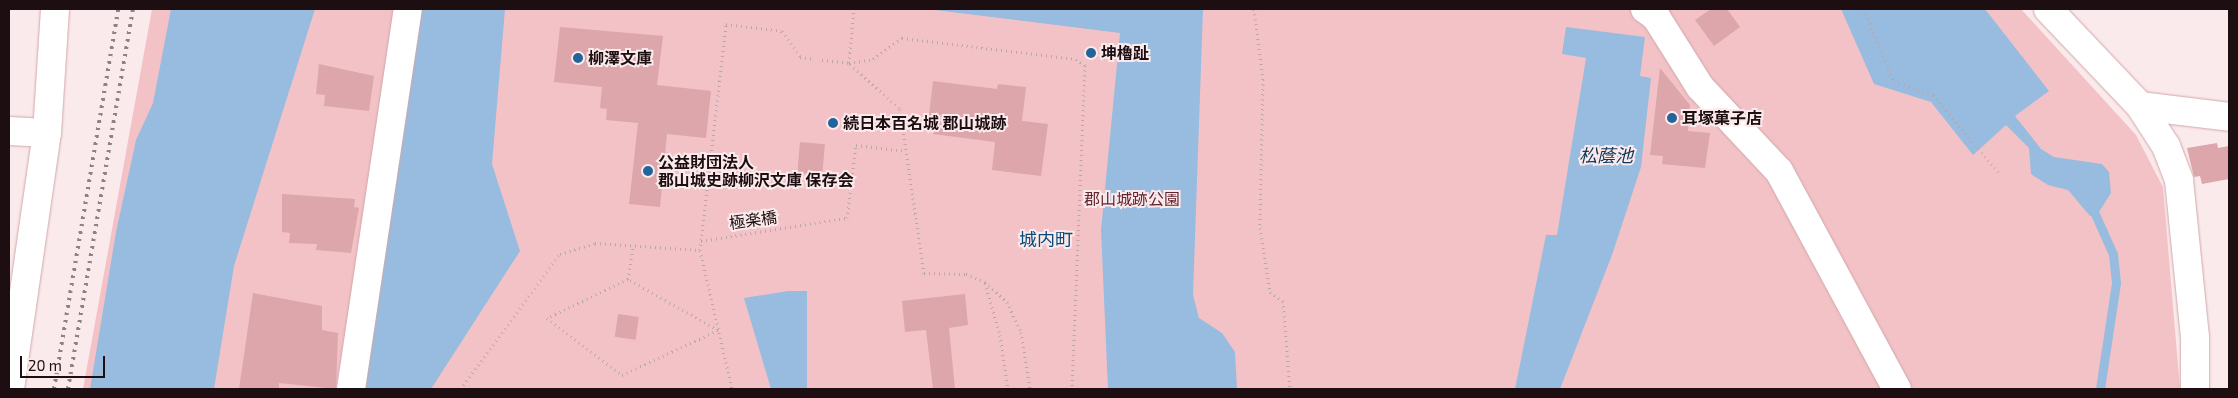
<!DOCTYPE html>
<meta charset="utf-8">
<style>
body{margin:0}
#map{position:relative;width:2238px;height:398px;overflow:hidden;background:#fbeaeb;font-family:"Exo 2","Noto Sans JP",sans-serif}
div>[style]{position:absolute}
.green>*{inset:0;background:#f3c2c6}
.water>*{inset:0;background:#98bcdf}
.stream>*{height:9px;margin:-4.5px;padding:0 4.5px;transform-origin:4.5px;border-radius:4.5px;background:#98bcdf}
.building>*{inset:0;background:#dca6aa;transform-origin:0 0}
.path>*{height:3px;margin-top:-1.5px;transform-origin:0;background:repeating-linear-gradient(90deg,#b7a7a8 0 1px,transparent 0 5px)}
.roads{filter:drop-shadow(0 0 1px #d0a8ab) drop-shadow(0 0 1px #d0a8ab)}
.minor>*{height:28px;margin:-14px;padding:0 14px;transform-origin:14px;border-radius:14px;background:#fff}
.rail>*{height:4px;margin-top:-2px;transform-origin:0;background:repeating-linear-gradient(90deg,#908182 0 2.5px,transparent 0 7.5px)}
.dots>*{width:14px;height:14px;translate:-50% -50%;box-sizing:border-box;border:2px solid #fbeaeb;border-radius:50%}
span{translate:-50% -50%;white-space:nowrap;text-align:center;line-height:1.15;-webkit-text-stroke:4px #fbeaeb;paint-order:stroke}
.poi-label{font-size:16px;color:#1d0f11;font-weight:700}
.left{translate:0 -50%;text-align:left}
.park-label{font-size:16px;color:#64232e}
.street-label{font-size:16px;color:#1d0f11}
.water-label{font-size:18px;color:#0d3658;font-style:italic}
.neighbourhood-label{font-size:18px;color:#0b4a7a}
.frame{position:absolute;inset:0;border:10px solid #1d0f11;pointer-events:none}
.scale{position:absolute;left:20px;top:356px;width:85px;height:22px;box-sizing:border-box;border:2px solid #1d0f11;border-top:0;padding-left:6px;font-size:15px;line-height:18px;white-space:nowrap;color:#1d0f11;-webkit-text-stroke:4px #fbeaeb;paint-order:stroke}
</style>
<div id="map">
<div class="green">
<div style="clip-path:polygon(152px 9px,2021px 9px,2136px 135px,2163px 187px,2180px 389px,83px 389px)"></div>
</div>
<div class="water">
<div style="clip-path:polygon(171px 9px,315px 9px,234px 266px,214px 389px,90px 389px,116px 232px,136px 140px,153px 103px)"></div>
<div style="clip-path:polygon(420px 9px,505px 9px,492px 164px,520px 251px,431px 389px,360px 389px)"></div>
<div style="clip-path:polygon(927px 9px,1203px 9px,1193px 295px,1199px 318px,1222px 333px,1235px 352px,1237px 389px,1108px 389px,1101px 230px,1120px 33px)"></div>
<div style="clip-path:polygon(1841px 9px,1985px 9px,2049px 91px,2015px 116px,2041px 149px,2054px 157px,2102px 164px,2109px 172px,2111px 193px,2099px 212px,2090px 216px,2068px 190px,2048px 185px,2031px 174px,2029px 148px,2006px 125px,1973px 155px,1931px 102px,1874px 84px)"></div>
<div style="clip-path:polygon(1566px 27px,1645px 37px,1640px 76px,1651px 78px,1641px 167px,1612px 255px,1560px 389px,1515px 389px,1546px 235px,1557px 235px,1586px 58px,1562px 54px)"></div>
<div style="clip-path:polygon(788px 291px,807px 291px,807px 389px,771px 389px,744px 298px)"></div>
</div>
<div class="stream">
<div style="left:2095px;top:214px;width:44px;rotate:65.8deg"></div>
<div style="left:2113px;top:254px;width:29px;rotate:84deg"></div>
<div style="left:2116px;top:283px;width:107px;rotate:98.6deg"></div>
</div>
<div class="building">
<div style="clip-path:polygon(1711px 9px,1727px 9px,1740px 27px,1714px 46px,1695px 20px)"></div>
<div style="clip-path:polygon(560px 27px,663px 36px,657px 85px,711px 91px,706px 138px,667px 134px,660px 207px,629px 204px,638px 123px,606px 120px,607px 109px,600px 108px,602px 87px,554px 82px)"></div>
<div style="clip-path:polygon(319px 64px,374px 76px,369px 111px,324px 106px,325px 95px,316px 94px)"></div>
<div style="clip-path:polygon(1660px 68px,1690px 105px,1688px 131px,1710px 133px,1705px 168px,1662px 164px,1663px 156px,1650px 155px)"></div>
<div style="clip-path:polygon(933px 81px,997px 89px,998px 84px,1026px 87px,1022px 121px,1048px 124px,1041px 176px,992px 170px,995px 142px,933px 134px,934px 124px,928px 123px)"></div>
<div style="left:800px;top:142px;width:25px;height:31px;rotate:5deg"></div>
<div style="clip-path:polygon(2217px 143px,2218px 148px,2229px 146px,2229px 179px,2202px 184px,2200px 176px,2194px 177px,2187px 148px)"></div>
<div style="clip-path:polygon(282px 194px,355px 199px,354px 207px,359px 208px,351px 253px,316px 250px,317px 244px,289px 243px,290px 233px,282px 232px)"></div>
<div style="clip-path:polygon(253px 293px,322px 306px,322px 330px,338px 333px,336px 389px,279px 383px,279px 389px,239px 389px)"></div>
<div style="clip-path:polygon(965px 294px,968px 325px,949px 328px,955px 389px,933px 389px,926px 330px,905px 332px,902px 301px)"></div>
<div style="left:618px;top:314px;width:21px;height:23px;rotate:8deg"></div>
</div>
<div class="path">
<div style="left:1254px;top:9px;width:71px;rotate:82.7deg"></div>
<div style="left:1263px;top:79px;width:149px;rotate:91.2deg"></div>
<div style="left:1260px;top:228px;width:65px;rotate:81.1deg"></div>
<div style="left:1270px;top:292px;width:16px;rotate:35deg"></div>
<div style="left:1283px;top:301px;width:88px;rotate:85.5deg"></div>
<div style="left:1864px;top:9px;width:79px;rotate:67.7deg"></div>
<div style="left:1894px;top:82px;width:41px;rotate:18.4deg"></div>
<div style="left:1933px;top:95px;width:101px;rotate:49.8deg"></div>
<div style="left:822px;top:60px;width:27px;rotate:6deg"></div>
<div style="left:849px;top:63px;width:24px;rotate:-9deg"></div>
<div style="left:873px;top:59px;width:36px;rotate:-36deg"></div>
<div style="left:902px;top:38px;width:175px;rotate:6.9deg"></div>
<div style="left:1076px;top:59px;width:11px;rotate:34deg"></div>
<div style="left:1085px;top:65px;width:324px;rotate:92.3deg"></div>
<div style="left:849px;top:63px;width:54px;rotate:-84.7deg"></div>
<div style="left:850px;top:64px;width:67px;rotate:42deg"></div>
<div style="left:900px;top:109px;width:166px;rotate:81.7deg"></div>
<div style="left:924px;top:273px;width:42px;rotate:1.4deg"></div>
<div style="left:966px;top:274px;width:21px;rotate:23deg"></div>
<div style="left:985px;top:282px;width:30px;rotate:42deg"></div>
<div style="left:1007px;top:302px;width:33px;rotate:65deg"></div>
<div style="left:1021px;top:332px;width:58px;rotate:81deg"></div>
<div style="left:701px;top:241px;width:148px;rotate:-9deg"></div>
<div style="left:847px;top:218px;width:74px;rotate:-83deg"></div>
<div style="left:856px;top:145px;width:50px;rotate:6.8deg"></div>
<div style="left:700px;top:250px;width:227px;rotate:-83.4deg"></div>
<div style="left:726px;top:24px;width:56px;rotate:7.1deg"></div>
<div style="left:782px;top:31px;width:32px;rotate:55deg"></div>
<div style="left:800px;top:57px;width:15px;rotate:8deg"></div>
<div style="left:628px;top:279px;width:90px;rotate:154.3deg"></div>
<div style="left:547px;top:318px;width:94px;rotate:37.2deg"></div>
<div style="left:622px;top:375px;width:106px;rotate:-25.1deg"></div>
<div style="left:718px;top:330px;width:103px;rotate:-150.5deg"></div>
<div style="left:628px;top:279px;width:33px;rotate:-81deg"></div>
<div style="left:985px;top:283px;width:54px;rotate:73.9deg"></div>
<div style="left:1000px;top:335px;width:55px;rotate:81.6deg"></div>
<div style="left:460px;top:389px;width:168px;rotate:-53.5deg"></div>
<div style="left:560px;top:254px;width:37px;rotate:-17deg"></div>
<div style="left:595px;top:243px;width:105px;rotate:3.8deg"></div>
<div style="left:700px;top:250px;width:143px;rotate:77deg"></div>
</div>
<div class="roads">
<div class="minor">
<div style="left:1645px;top:9px;width:14px;rotate:36deg"></div>
<div style="left:1656px;top:17px;width:83px;rotate:57.8deg"></div>
<div style="left:1700px;top:87px;width:115px;rotate:46.8deg"></div>
<div style="left:1779px;top:171px;width:248px;rotate:61.6deg"></div>
<div style="left:2048px;top:9px;width:134px;rotate:46.5deg"></div>
<div style="left:2140px;top:106px;width:48px;rotate:57deg"></div>
<div style="left:2166px;top:146px;width:36px;rotate:69deg"></div>
<div style="left:2179px;top:180px;width:158px;rotate:84.2deg"></div>
<div style="left:2195px;top:337px;width:52px;rotate:90deg"></div>
<div style="left:2140px;top:106px;width:90px;rotate:7deg"></div>
<div style="left:9px;top:131px;width:38px;rotate:3deg"></div>
<div style="left:10px;top:389px;width:259px;rotate:-81.8deg"></div>
<div style="left:47px;top:133px;width:124px;rotate:-86.3deg"></div>
<div style="left:351px;top:389px;width:384px;rotate:-81.5deg"></div>
</div>
</div>
<div class="rail">
<div style="left:54px;top:389px;width:385px;rotate:-80.4deg"></div>
<div style="left:68px;top:389px;width:386px;rotate:-80.3deg"></div>
</div>
<div class="dots">
<div style="left:1091px;top:53px;background:#23649a"></div>
<div style="left:578px;top:58px;background:#23649a"></div>
<div style="left:1672px;top:118px;background:#23649a"></div>
<div style="left:833px;top:123px;background:#23649a"></div>
<div style="left:648px;top:171px;background:#23649a"></div>
</div>
<div class="poi-label">
<span class="left" style="left:1101px;top:53px">坤櫓趾</span>
<span class="left" style="left:588px;top:58px">柳澤文庫</span>
<span class="left" style="left:1682px;top:118px">耳塚菓子店</span>
<span class="left" style="left:843px;top:123px">続日本百名城 郡山城跡</span>
<span class="left" style="left:658px;top:171px">公益財団法人<br>郡山城史跡柳沢文庫 保存会</span>
</div>
<div class="park-label">
<span style="left:1132px;top:199px">郡山城跡公園</span>
</div>
<div class="street-label">
<span style="left:753px;top:220px;rotate:-8deg">極楽橋</span>
</div>
<div class="water-label">
<span style="left:1606px;top:155px">松蔭池</span>
</div>
<div class="neighbourhood-label">
<span style="left:1046px;top:239px">城内町</span>
</div>
<div class="frame"></div>
<div class="scale">20 m</div>
</div>
